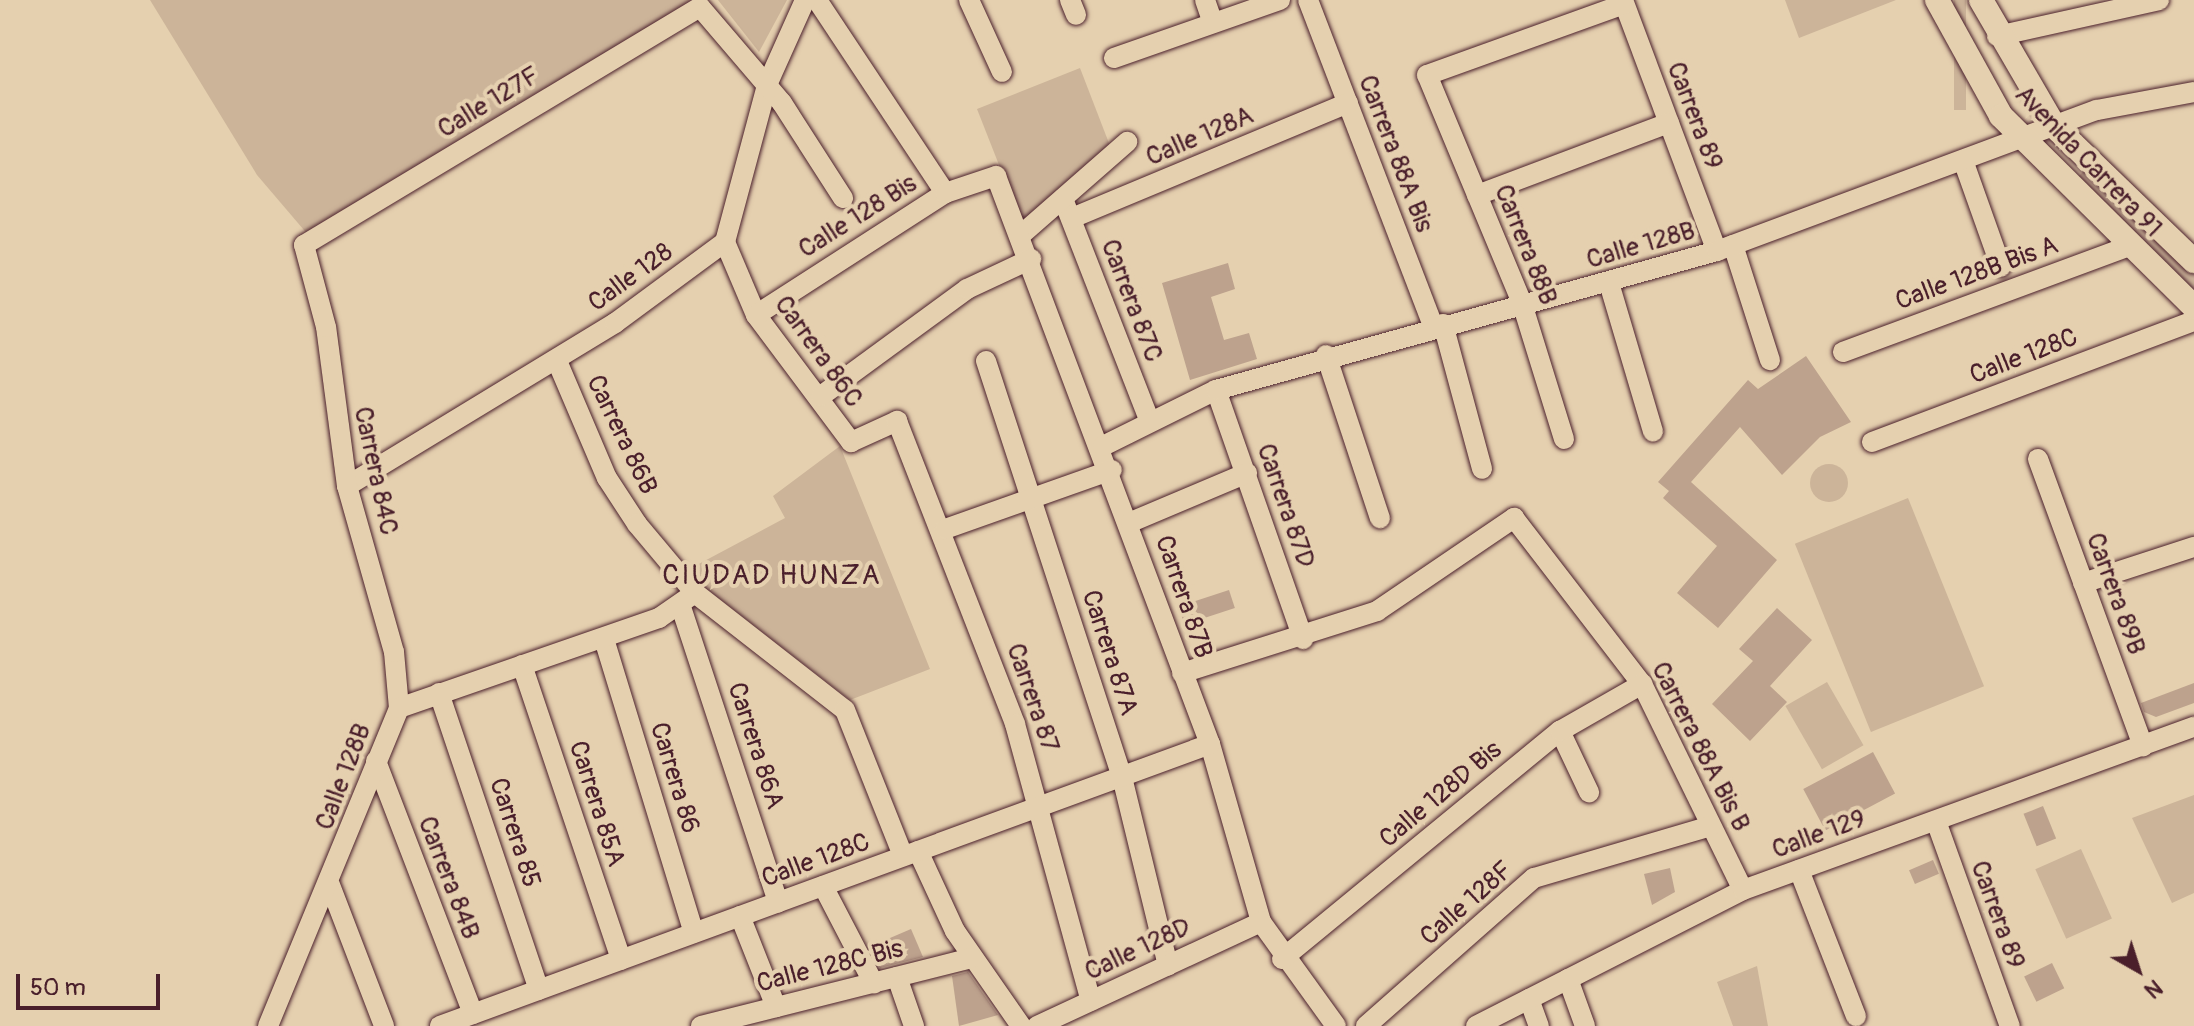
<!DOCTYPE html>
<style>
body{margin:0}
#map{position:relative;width:2194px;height:1026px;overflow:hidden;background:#e5d0af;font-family:Pangolin,sans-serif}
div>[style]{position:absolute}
.green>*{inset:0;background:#ccb499;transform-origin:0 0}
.round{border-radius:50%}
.building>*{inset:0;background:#bda28d;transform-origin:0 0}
.roads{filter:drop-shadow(0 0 2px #4a1f2b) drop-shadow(0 0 2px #4a1f2b)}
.minor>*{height:20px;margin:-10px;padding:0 10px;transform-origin:10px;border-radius:10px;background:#e5d0af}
.major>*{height:24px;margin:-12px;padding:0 12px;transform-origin:12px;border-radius:12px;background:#e5d0af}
span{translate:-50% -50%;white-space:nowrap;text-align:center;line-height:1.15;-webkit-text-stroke:8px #e5d0af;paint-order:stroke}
.street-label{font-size:26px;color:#4a1f2b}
.neighbourhood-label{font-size:28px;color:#4a1f2b;letter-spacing:2px}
.north{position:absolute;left:2098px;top:930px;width:80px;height:80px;-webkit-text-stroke:6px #e5d0af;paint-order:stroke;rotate:141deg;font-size:22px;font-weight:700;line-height:32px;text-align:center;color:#4a1f2b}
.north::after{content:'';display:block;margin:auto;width:28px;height:36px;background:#4a1f2b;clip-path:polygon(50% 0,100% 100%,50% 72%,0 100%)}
.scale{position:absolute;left:16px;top:974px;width:144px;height:36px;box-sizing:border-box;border:4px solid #4a1f2b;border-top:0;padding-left:10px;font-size:24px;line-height:28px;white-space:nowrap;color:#4a1f2b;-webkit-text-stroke:6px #e5d0af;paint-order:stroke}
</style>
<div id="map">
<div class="green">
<div style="clip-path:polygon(150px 0,703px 0,315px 243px,257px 175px)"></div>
<div style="clip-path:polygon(718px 0,787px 0,759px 52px)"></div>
<div style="clip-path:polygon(1785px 0,1896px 0,1799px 38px)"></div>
<div style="left:1954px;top:0;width:12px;height:110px"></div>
<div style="clip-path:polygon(1080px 68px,1112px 151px,1023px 226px,977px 109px)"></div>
<div style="clip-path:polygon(2083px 172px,2194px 273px,2194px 292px,2074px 181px)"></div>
<div style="clip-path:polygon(840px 446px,930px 669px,850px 700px,703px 586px,695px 566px,785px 518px,773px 496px)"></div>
<div class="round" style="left:1810px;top:464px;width:38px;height:38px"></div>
<div style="left:1908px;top:498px;width:203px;height:122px;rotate:68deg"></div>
<div style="left:1827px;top:682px;width:73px;height:48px;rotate:60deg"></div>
<div style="clip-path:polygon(2194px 795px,2194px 893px,2172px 903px,2132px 818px)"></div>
<div style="left:2081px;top:849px;width:76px;height:50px;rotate:66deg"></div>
<div style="clip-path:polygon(1757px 966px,1768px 1026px,1733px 1026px,1717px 982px)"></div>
</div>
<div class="building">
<div style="clip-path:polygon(1228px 263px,1235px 289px,1211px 297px,1224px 340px,1249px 333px,1257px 359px,1190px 380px,1162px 283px)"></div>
<div style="clip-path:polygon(1806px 356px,1851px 422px,1820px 437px,1782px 475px,1740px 427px,1691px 482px,1777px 560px,1718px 628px,1677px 593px,1717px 546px,1663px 498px,1669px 491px,1658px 482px,1748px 380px,1758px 389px)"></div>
<div style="left:1229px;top:590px;width:19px;height:53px;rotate:72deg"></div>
<div style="clip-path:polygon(1777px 608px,1812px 640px,1770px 686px,1787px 702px,1750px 741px,1712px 704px,1753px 661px,1739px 649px)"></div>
<div style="clip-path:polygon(2194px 683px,2194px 703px,2156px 717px,2144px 712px,2141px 703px)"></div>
<div style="left:1873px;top:752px;width:47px;height:79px;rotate:62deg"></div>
<div style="left:2043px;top:806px;width:35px;height:21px;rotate:68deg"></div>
<div style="left:1933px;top:860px;width:15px;height:26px;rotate:67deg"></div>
<div style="clip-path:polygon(1670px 868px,1675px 892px,1652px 905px,1644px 874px)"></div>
<div style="clip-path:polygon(911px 929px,923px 957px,880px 968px,869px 947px)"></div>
<div style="left:2052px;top:963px;width:28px;height:31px;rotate:64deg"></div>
<div style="clip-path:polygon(968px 972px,998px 1015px,959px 1026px,952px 976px)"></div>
</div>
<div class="roads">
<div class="minor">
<div style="left:817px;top:0;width:232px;rotate:56.4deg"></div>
<div style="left:969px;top:0;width:79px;rotate:65.4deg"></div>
<div style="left:1070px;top:0;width:16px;rotate:68deg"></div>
<div style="left:1205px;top:0;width:24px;rotate:71deg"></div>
<div style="left:1308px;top:0;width:349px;rotate:69deg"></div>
<div style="left:1623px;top:0;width:268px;rotate:69.5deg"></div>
<div style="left:1997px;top:36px;width:166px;rotate:-12.5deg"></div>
<div style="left:1114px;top:58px;width:176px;rotate:-19.3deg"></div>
<div style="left:1964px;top:163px;width:110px;rotate:70.4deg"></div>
<div style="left:1477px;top:195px;width:205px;rotate:-20.6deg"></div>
<div style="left:1063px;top:199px;width:239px;rotate:68.7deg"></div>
<div style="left:1072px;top:218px;width:299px;rotate:-22.6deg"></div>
<div style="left:1022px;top:234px;width:140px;rotate:-41.2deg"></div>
<div style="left:725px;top:242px;width:79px;rotate:67deg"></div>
<div style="left:756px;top:315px;width:159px;rotate:53.2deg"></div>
<div style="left:851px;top:442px;width:51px;rotate:-24.5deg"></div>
<div style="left:897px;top:421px;width:325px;rotate:68.7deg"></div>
<div style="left:1015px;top:724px;width:287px;rotate:74.7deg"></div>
<div style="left:1733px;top:245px;width:121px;rotate:72.2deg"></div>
<div style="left:1609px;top:283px;width:155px;rotate:73.5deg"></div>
<div style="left:756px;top:315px;width:225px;rotate:-32.8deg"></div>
<div style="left:945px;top:193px;width:54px;rotate:-18.4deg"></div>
<div style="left:996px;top:176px;width:607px;rotate:69.36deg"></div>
<div style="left:1210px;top:744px;width:185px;rotate:74deg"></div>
<div style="left:1261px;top:922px;width:128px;rotate:54.2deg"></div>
<div style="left:1443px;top:324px;width:150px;rotate:74.9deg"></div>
<div style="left:1843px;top:352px;width:305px;rotate:-20.3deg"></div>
<div style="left:1326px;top:355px;width:172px;rotate:71.7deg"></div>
<div style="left:557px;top:361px;width:127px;rotate:66.9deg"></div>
<div style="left:607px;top:478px;width:55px;rotate:56.9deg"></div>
<div style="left:637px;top:524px;width:90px;rotate:50deg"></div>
<div style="left:695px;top:593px;width:190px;rotate:38deg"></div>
<div style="left:845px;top:710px;width:157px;rotate:68.3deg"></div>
<div style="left:986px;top:361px;width:438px;rotate:71.9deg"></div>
<div style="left:1122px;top:777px;width:194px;rotate:76.3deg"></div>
<div style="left:1216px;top:390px;width:264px;rotate:70.7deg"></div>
<div style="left:821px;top:396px;width:181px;rotate:-36.2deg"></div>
<div style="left:967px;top:289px;width:71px;rotate:-25.1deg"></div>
<div style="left:1564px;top:439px;width:142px;rotate:-107.2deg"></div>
<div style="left:1522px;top:303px;width:247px;rotate:-112.6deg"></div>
<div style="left:1427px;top:75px;width:209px;rotate:-19.8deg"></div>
<div style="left:1872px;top:442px;width:344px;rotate:-20.6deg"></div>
<div style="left:1103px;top:446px;width:126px;rotate:-26.4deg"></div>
<div style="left:1216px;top:390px;width:520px;rotate:-15.51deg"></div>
<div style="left:1717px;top:251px;width:405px;rotate:-20.4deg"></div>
<div style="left:2097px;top:110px;width:99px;rotate:-10.5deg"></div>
<div style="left:2038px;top:459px;width:306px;rotate:69.9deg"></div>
<div style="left:347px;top:486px;width:314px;rotate:-31.3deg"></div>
<div style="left:615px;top:323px;width:137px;rotate:-36.4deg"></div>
<div style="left:725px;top:242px;width:163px;rotate:-75deg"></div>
<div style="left:767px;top:85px;width:93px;rotate:-65.9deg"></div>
<div style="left:1131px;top:522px;width:126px;rotate:-22.9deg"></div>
<div style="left:945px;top:529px;width:177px;rotate:-19.5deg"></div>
<div style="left:2083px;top:583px;width:117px;rotate:-18deg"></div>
<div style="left:681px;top:607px;width:311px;rotate:71.8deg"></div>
<div style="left:604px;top:639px;width:307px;rotate:73deg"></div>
<div style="left:522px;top:665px;width:311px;rotate:71.4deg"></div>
<div style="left:1182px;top:673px;width:205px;rotate:-17.6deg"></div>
<div style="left:1377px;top:611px;width:166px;rotate:-34.2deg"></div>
<div style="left:1514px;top:518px;width:210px;rotate:52.4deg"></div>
<div style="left:1642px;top:684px;width:229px;rotate:63.9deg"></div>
<div style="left:439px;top:693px;width:313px;rotate:71.4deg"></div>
<div style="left:399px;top:708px;width:56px;rotate:-95.1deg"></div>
<div style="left:394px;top:652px;width:173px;rotate:-105.8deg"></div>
<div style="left:347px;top:486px;width:160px;rotate:-97.5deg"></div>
<div style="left:326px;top:327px;width:85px;rotate:-105deg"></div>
<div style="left:304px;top:245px;width:462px;rotate:-31deg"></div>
<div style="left:700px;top:7px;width:126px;rotate:49.5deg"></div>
<div style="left:782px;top:103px;width:113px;rotate:57.3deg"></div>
<div style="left:1560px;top:731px;width:68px;rotate:64.6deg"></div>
<div style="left:376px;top:761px;width:271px;rotate:69deg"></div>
<div style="left:1936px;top:821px;width:218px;rotate:70.2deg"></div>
<div style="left:918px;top:851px;width:88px;rotate:65.2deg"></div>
<div style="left:955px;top:931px;width:116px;rotate:55.2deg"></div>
<div style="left:1799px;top:870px;width:157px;rotate:68.7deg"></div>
<div style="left:330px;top:885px;width:151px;rotate:69deg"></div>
<div style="left:823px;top:886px;width:110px;rotate:62.5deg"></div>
<div style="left:740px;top:916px;width:98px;rotate:68.4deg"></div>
<div style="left:1282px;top:959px;width:360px;rotate:-39.4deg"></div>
<div style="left:1560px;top:731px;width:95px;rotate:-29.8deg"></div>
<div style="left:897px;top:977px;width:52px;rotate:70.9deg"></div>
<div style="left:1568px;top:979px;width:50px;rotate:70.1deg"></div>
<div style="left:1529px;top:999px;width:29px;rotate:70deg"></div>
<div style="left:268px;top:1026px;width:344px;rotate:-67.6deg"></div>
<div style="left:399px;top:708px;width:275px;rotate:-19.1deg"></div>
<div style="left:659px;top:618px;width:44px;rotate:-34.8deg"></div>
<div style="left:440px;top:1026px;width:820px;rotate:-20.11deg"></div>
<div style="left:701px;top:1026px;width:279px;rotate:-14.1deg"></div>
<div style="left:1037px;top:1026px;width:247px;rotate:-24.9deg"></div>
<div style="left:1366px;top:1026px;width:224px;rotate:-41.4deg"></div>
<div style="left:1534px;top:878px;width:184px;rotate:-16.4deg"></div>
<div style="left:1476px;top:1026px;width:300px;rotate:-27deg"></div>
<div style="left:1743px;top:890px;width:480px;rotate:-19.9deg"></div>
</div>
<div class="major">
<div style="left:1937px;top:0;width:132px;rotate:61.1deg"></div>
<div style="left:2001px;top:116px;width:272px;rotate:44.7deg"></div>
<div style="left:1981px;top:0;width:147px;rotate:59.8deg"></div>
<div style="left:2055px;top:127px;width:193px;rotate:44deg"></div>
</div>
</div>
<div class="street-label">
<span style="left:489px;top:103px;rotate:-31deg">Calle 127F</span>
<span style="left:1694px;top:116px;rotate:69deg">Carrera 89</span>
<span style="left:1200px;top:137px;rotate:-23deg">Calle 128A</span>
<span style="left:1395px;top:154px;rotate:69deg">Carrera 88A Bis</span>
<span style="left:2088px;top:162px;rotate:46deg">Avenida Carrera 91</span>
<span style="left:858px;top:217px;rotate:-32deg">Calle 128 Bis</span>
<span style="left:1525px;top:245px;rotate:68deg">Carrera 88B</span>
<span style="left:1641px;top:246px;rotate:-16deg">Calle 128B</span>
<span style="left:1977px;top:274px;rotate:-20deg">Calle 128B Bis A</span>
<span style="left:631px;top:278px;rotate:-36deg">Calle 128</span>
<span style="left:1131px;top:301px;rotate:69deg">Carrera 87C</span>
<span style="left:818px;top:352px;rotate:54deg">Carrera 86C</span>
<span style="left:2024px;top:357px;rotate:-21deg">Calle 128C</span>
<span style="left:621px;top:435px;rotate:64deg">Carrera 86B</span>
<span style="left:375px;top:471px;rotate:78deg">Carrera 84C</span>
<span style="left:1285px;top:506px;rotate:71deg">Carrera 87D</span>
<span style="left:2115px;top:594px;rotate:70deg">Carrera 89B</span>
<span style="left:1183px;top:597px;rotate:71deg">Carrera 87B</span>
<span style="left:1109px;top:653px;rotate:72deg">Carrera 87A</span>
<span style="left:1032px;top:698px;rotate:71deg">Carrera 87</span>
<span style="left:755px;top:746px;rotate:72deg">Carrera 86A</span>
<span style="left:1700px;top:747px;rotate:63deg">Carrera 88A Bis B</span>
<span style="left:344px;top:777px;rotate:-69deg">Calle 128B</span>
<span style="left:674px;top:778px;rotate:73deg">Carrera 86</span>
<span style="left:1441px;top:795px;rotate:-40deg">Calle 128D Bis</span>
<span style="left:596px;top:804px;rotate:72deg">Carrera 85A</span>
<span style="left:514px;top:833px;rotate:72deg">Carrera 85</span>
<span style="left:1819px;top:835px;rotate:-20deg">Calle 129</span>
<span style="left:816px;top:861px;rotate:-20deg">Calle 128C</span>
<span style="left:448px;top:878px;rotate:69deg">Carrera 84B</span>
<span style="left:1467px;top:904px;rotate:-41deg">Calle 128F</span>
<span style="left:1997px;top:915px;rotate:70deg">Carrera 89</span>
<span style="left:1138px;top:950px;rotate:-25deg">Calle 128D</span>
<span style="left:830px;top:967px;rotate:-14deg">Calle 128C Bis</span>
</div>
<div class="neighbourhood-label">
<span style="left:772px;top:576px">CIUDAD HUNZA</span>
</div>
<div class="north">N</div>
<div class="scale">50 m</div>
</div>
